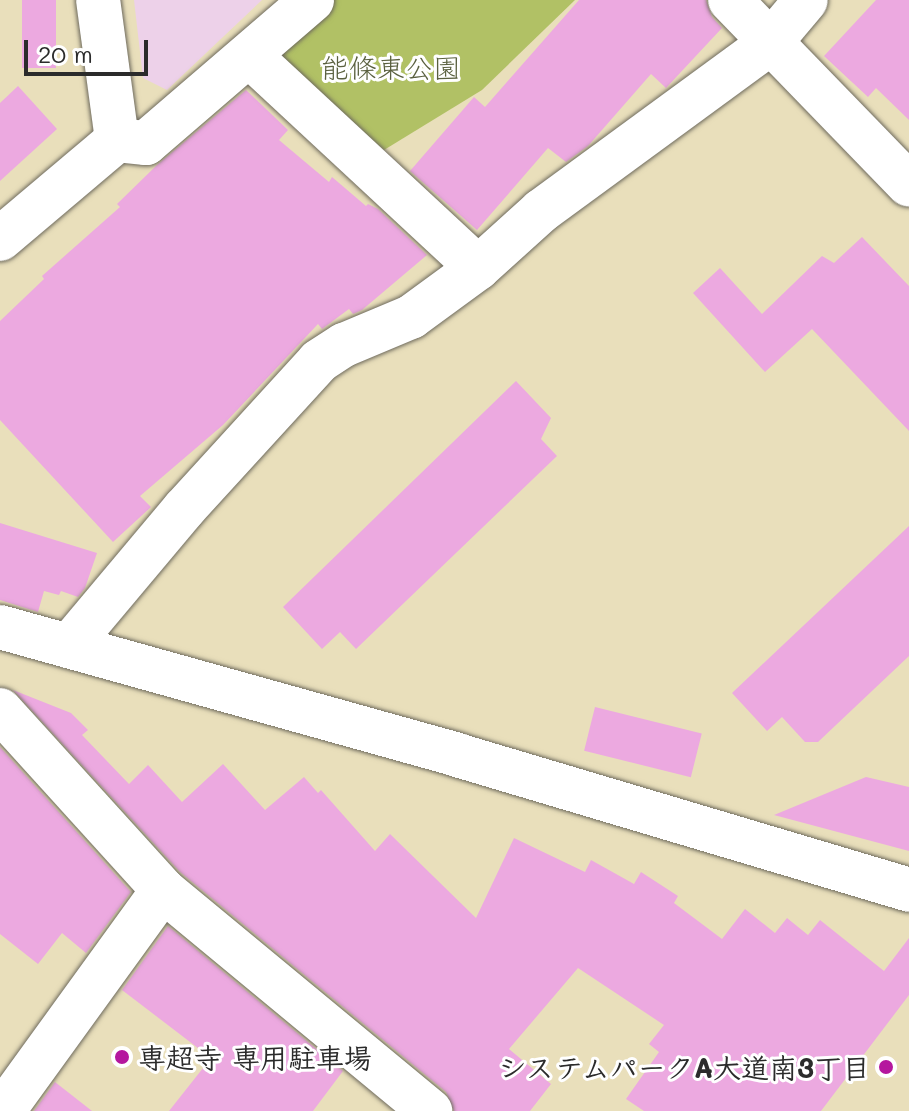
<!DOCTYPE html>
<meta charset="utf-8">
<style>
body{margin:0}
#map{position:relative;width:909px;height:1111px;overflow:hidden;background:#e9dfbb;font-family:Mali,"Klee One",sans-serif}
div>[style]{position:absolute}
.built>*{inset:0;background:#edd1e9}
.green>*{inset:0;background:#b1c165}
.building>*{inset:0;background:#eca9e0;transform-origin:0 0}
.roads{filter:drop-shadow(0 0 2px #6e6a5d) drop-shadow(0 0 2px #6e6a5d)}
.street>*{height:44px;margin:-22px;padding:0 22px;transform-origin:22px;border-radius:22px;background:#fff}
.secondary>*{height:44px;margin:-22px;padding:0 22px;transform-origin:22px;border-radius:22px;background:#fff}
.dots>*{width:22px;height:22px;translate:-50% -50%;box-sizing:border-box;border:4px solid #fff;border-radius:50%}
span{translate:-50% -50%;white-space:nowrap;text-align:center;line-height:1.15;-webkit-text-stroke:6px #fff;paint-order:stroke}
.park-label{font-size:28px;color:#5a603f}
.poi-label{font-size:28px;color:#2b2b2b;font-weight:700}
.left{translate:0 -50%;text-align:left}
.right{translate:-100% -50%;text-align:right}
.scale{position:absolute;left:24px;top:40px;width:124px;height:36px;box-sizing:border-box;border:4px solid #2b2b2b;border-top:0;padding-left:10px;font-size:24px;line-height:28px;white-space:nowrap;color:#2b2b2b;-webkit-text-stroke:6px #fff;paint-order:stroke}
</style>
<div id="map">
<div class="built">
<div style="clip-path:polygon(134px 0,262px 0,167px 90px,143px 78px)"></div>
</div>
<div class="green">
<div style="clip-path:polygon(329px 0,575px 0,482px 90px,384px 150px,281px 62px,279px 45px)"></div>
</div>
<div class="building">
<div style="left:22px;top:0;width:34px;height:68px"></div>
<div style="clip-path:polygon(579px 0,706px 0,712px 17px,722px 28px,666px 88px,651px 74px,588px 146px,566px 162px,548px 148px,477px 230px,410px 171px,474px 97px,485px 107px)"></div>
<div style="clip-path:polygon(876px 0,909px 0,909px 120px,876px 88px,868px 97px,824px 56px)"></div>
<div style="clip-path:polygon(18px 86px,57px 129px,0 181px,0 103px)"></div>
<div style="clip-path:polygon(246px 90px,288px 130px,279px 140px,329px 182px,332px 177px,366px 206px,368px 204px,378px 209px,427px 255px,362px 310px,353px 314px,349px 309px,322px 329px,318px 324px,223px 425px,140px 496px,151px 507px,113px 542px,0 420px,0 321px,44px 279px,42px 276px,120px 207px,117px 204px,157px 165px)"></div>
<div style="clip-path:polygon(862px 237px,909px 286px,909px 431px,812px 329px,765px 372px,693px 293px,720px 268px,762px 314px,822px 256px,834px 263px)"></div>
<div style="clip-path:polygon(516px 381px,551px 418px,541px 439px,557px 456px,356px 649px,340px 632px,322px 649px,283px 607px)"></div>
<div style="clip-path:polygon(0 523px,97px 553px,85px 588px,78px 597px,61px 591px,59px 595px,44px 591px,38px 612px,0 600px)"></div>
<div style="clip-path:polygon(909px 526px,909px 656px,818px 742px,805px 742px,782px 717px,767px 731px,732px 693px)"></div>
<div style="clip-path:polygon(13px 690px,71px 713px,88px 730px,82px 735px,129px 784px,148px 765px,182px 802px,223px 764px,265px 810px,304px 777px,318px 793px,321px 790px,375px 851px,390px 834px,476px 918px,514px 838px,585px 872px,591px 860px,634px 884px,641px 872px,678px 896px,674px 903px,722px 939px,745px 909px,775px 933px,787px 918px,808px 935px,820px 920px,884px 971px,909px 938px,909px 995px,821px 1111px,644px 1111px,626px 1099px,659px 1052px,649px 1044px,664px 1025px,578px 968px,509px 1049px,551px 1084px,530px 1111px,454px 1111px,446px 1092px,180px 872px)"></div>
<div style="left:595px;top:707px;width:110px;height:45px;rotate:14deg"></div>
<div style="clip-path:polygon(0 747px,131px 892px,86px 953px,62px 933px,38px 964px,0 934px)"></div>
<div style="clip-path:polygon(866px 777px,909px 787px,909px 851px,774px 815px)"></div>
<div style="clip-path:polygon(168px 926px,343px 1071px,313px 1111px,169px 1111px,211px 1058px,122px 990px)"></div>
<div style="clip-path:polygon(55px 1082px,92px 1111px,34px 1111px)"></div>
</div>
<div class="roads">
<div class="street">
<div style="left:730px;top:0;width:257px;rotate:45.9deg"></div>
<div style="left:250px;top:56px;width:311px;rotate:42.9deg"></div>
<div style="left:117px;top:140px;width:29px;rotate:6deg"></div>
<div style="left:146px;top:143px;width:219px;rotate:-40.7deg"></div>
<div style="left:69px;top:646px;width:179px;rotate:-50deg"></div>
<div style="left:184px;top:509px;width:200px;rotate:-47.6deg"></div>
<div style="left:319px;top:361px;width:30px;rotate:-33deg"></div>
<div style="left:344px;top:345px;width:73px;rotate:-22.7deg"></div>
<div style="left:411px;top:317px;width:83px;rotate:-36.2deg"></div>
<div style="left:478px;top:268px;width:85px;rotate:-42.1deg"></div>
<div style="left:541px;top:211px;width:283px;rotate:-36.2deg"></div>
<div style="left:769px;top:44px;width:57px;rotate:-49.9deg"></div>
<div style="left:0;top:710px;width:243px;rotate:47.8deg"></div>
<div style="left:163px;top:890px;width:347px;rotate:39.6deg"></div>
<div style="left:3px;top:1111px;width:273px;rotate:-54.1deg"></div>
</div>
<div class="secondary">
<div style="left:0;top:239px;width:153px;rotate:-40.2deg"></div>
<div style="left:117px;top:140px;width:141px;rotate:-97.7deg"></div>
<div style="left:0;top:627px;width:475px;rotate:15.6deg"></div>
<div style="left:457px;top:755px;width:472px;rotate:16.6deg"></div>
</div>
</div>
<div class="dots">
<div style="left:122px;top:1057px;background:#b5179e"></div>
<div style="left:886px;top:1067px;background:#b5179e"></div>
</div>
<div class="park-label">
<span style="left:391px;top:67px">能條東公園</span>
</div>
<div class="poi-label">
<span class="left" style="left:138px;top:1057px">専超寺 専用駐車場</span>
<span class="right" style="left:870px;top:1067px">システムパークA大道南3丁目</span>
</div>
<div class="scale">20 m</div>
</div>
